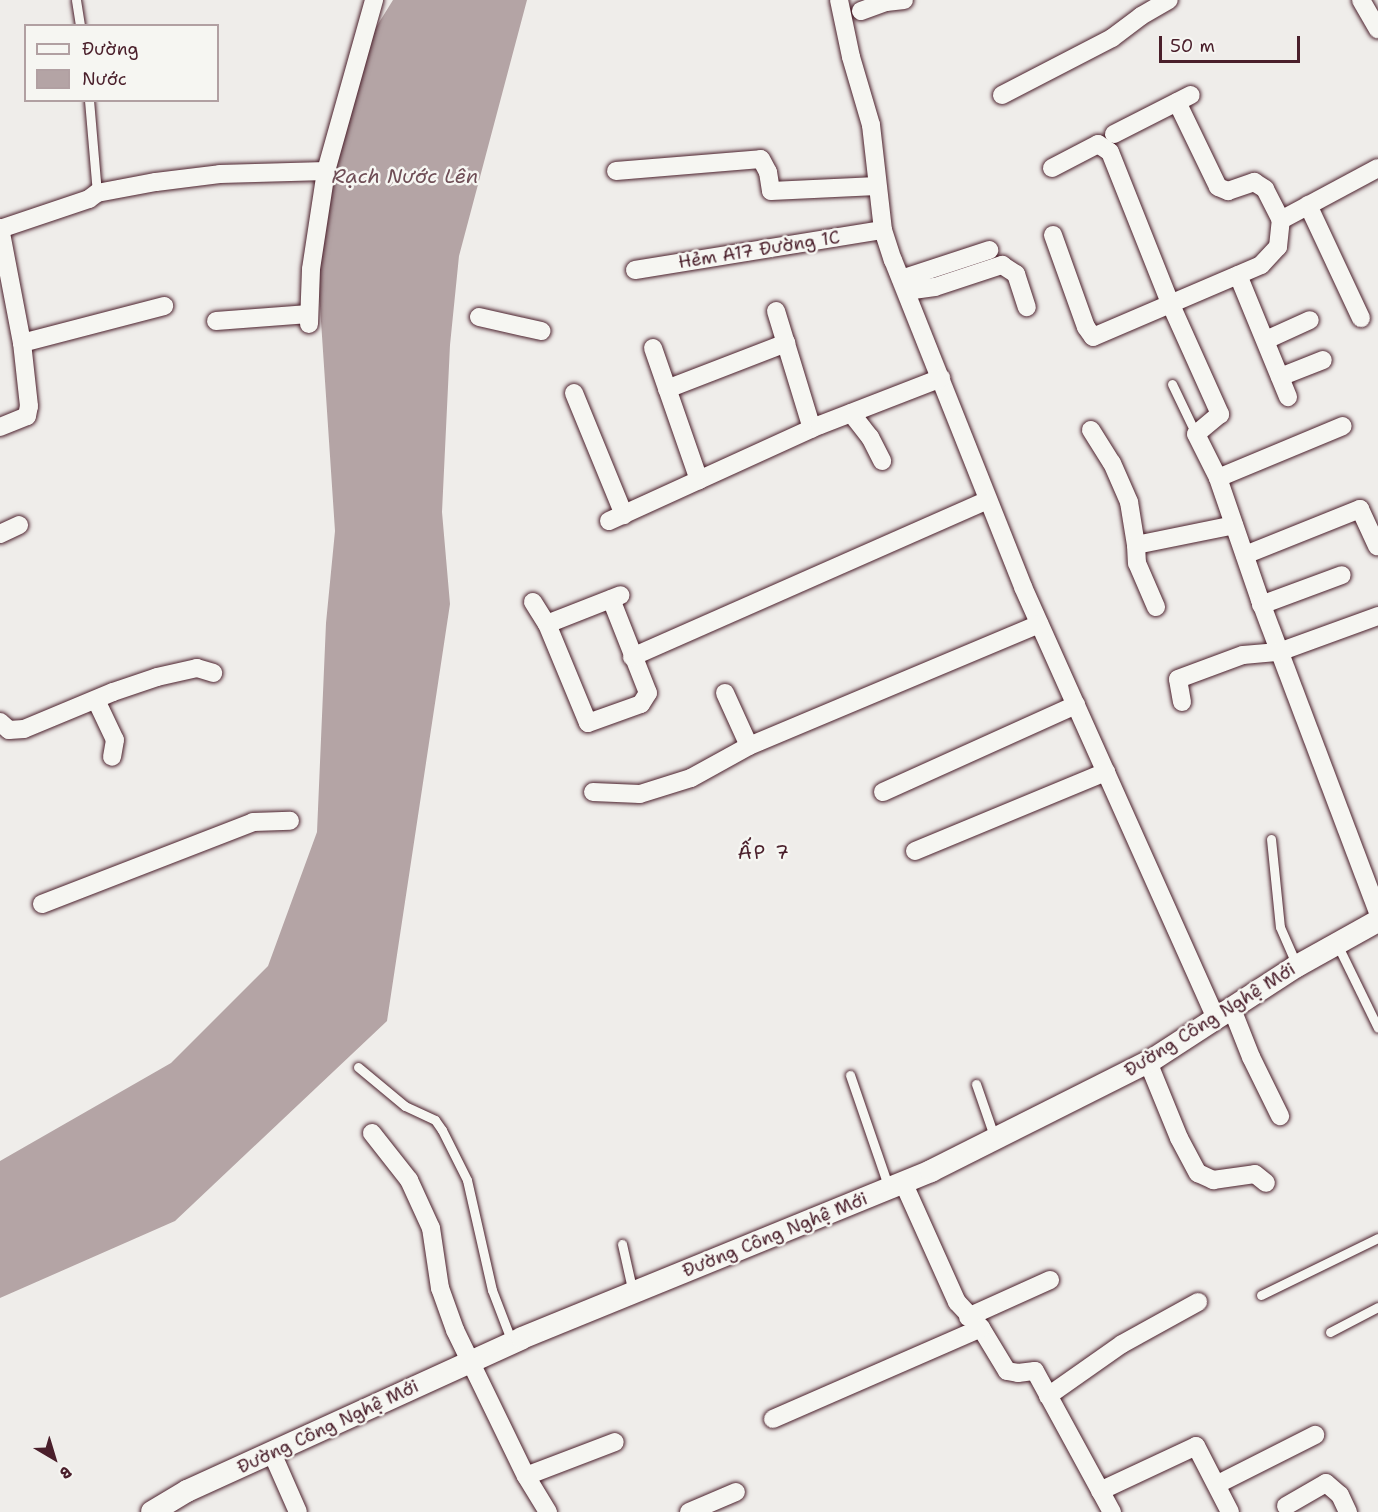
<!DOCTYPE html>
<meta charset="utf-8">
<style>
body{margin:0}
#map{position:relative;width:1378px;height:1512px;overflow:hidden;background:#efedea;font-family:"Shantell Sans",sans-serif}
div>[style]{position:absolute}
.water>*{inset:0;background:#b4a4a5}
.roads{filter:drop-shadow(0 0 2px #4a1f2b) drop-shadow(0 0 2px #4a1f2b)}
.service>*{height:9px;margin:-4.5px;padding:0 4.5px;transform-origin:4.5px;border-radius:4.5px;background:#f6f6f2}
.minor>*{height:18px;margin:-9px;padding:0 9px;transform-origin:9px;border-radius:9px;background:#f6f6f2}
.tertiary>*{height:22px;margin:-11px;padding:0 11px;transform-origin:11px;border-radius:11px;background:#f6f6f2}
span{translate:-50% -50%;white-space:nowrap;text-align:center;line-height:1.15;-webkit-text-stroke:5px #f6f6f2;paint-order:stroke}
.street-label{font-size:18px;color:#4a1f2b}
.water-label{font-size:20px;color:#6f4e56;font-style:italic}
.neighbourhood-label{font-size:20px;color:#4a1f2b;letter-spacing:1.5px}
.legend{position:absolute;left:24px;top:24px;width:195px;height:78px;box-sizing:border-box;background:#f6f6f2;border:2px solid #b1a0a2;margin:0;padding:8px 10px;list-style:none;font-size:18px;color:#4a1f2b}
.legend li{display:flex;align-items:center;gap:12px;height:30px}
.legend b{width:30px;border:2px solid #b1a0a2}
.north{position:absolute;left:24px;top:1428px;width:60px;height:60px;-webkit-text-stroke:4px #f6f6f2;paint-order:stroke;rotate:142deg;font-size:16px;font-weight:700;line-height:24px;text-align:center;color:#4a1f2b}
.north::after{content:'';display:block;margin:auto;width:21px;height:27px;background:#4a1f2b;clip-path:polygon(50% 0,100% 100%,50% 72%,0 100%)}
.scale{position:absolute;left:1159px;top:36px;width:141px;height:27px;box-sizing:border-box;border:3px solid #4a1f2b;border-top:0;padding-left:8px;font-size:18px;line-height:21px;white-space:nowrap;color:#4a1f2b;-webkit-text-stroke:4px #f6f6f2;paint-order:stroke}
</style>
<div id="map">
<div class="water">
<div style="clip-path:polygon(393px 0,527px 0,459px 256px,450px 345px,442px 512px,450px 604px,387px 1021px,175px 1221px,0 1298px,0 1161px,171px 1063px,268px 966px,317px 832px,326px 623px,335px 531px,317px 261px,332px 164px,375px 29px)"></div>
</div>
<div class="roads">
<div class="service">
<div style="left:76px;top:0;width:26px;rotate:81deg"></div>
<div style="left:89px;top:100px;width:93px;rotate:85.1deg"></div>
<div style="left:1172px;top:384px;width:55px;rotate:64.4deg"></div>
<div style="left:1271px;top:839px;width:88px;rotate:84.2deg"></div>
<div style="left:1280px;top:927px;width:43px;rotate:66.4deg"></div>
<div style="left:1337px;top:944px;width:93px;rotate:64deg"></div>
<div style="left:358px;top:1067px;width:61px;rotate:39.7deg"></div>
<div style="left:405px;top:1106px;width:33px;rotate:25deg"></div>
<div style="left:435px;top:1120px;width:12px;rotate:55deg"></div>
<div style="left:442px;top:1130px;width:56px;rotate:63.4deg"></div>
<div style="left:467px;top:1180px;width:113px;rotate:77.2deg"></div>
<div style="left:492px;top:1290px;width:56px;rotate:69deg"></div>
<div style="left:850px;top:1075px;width:120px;rotate:71deg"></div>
<div style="left:976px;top:1084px;width:58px;rotate:70.9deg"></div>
<div style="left:622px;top:1244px;width:50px;rotate:77.3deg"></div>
<div style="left:1261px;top:1295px;width:130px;rotate:-26deg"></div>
<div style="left:1330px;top:1332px;width:54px;rotate:-27.5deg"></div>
</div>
<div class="minor">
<div style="left:839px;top:0;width:58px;rotate:78.1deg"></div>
<div style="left:851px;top:57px;width:71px;rotate:73.6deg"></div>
<div style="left:871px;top:125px;width:106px;rotate:83.5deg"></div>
<div style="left:883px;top:230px;width:32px;rotate:72deg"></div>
<div style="left:893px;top:260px;width:352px;rotate:68.3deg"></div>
<div style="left:1023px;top:587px;width:473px;rotate:65.9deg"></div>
<div style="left:1361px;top:0;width:34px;rotate:60deg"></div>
<div style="left:861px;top:11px;width:27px;rotate:-20deg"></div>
<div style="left:886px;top:2px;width:18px;rotate:-6deg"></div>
<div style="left:1002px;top:95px;width:124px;rotate:-27.4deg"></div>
<div style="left:1112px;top:38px;width:36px;rotate:-37deg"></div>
<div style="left:1141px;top:16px;width:32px;rotate:-30deg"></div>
<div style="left:1177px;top:102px;width:94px;rotate:64.2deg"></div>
<div style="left:1218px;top:187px;width:11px;rotate:22deg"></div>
<div style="left:1228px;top:191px;width:28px;rotate:-19deg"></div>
<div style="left:1254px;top:182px;width:13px;rotate:32deg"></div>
<div style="left:1265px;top:189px;width:35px;rotate:63deg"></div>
<div style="left:1114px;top:134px;width:86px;rotate:-26.9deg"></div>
<div style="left:1052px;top:168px;width:52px;rotate:-27.6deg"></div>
<div style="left:1098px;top:144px;width:14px;rotate:34deg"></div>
<div style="left:1110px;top:152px;width:165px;rotate:68.3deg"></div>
<div style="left:1171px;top:305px;width:120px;rotate:65.8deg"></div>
<div style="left:1220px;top:414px;width:31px;rotate:140deg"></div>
<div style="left:1196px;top:434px;width:49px;rotate:63.4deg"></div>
<div style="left:1218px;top:478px;width:129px;rotate:71deg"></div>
<div style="left:1260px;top:600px;width:335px;rotate:69.3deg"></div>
<div style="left:616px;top:171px;width:145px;rotate:-4.7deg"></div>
<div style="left:761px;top:159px;width:15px;rotate:62deg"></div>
<div style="left:768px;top:172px;width:19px;rotate:81deg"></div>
<div style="left:771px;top:191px;width:106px;rotate:-2.7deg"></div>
<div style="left:1308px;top:205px;width:125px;rotate:64.9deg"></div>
<div style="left:0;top:229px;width:94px;rotate:-18.6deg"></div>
<div style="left:89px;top:199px;width:10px;rotate:-37deg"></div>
<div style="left:97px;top:193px;width:60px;rotate:-10.6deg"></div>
<div style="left:156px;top:182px;width:64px;rotate:-7.1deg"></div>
<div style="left:220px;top:174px;width:106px;rotate:-1.6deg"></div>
<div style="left:1053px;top:235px;width:98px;rotate:70.3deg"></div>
<div style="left:1086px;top:327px;width:12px;rotate:55deg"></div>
<div style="left:1093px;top:337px;width:183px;rotate:-23.2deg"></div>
<div style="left:1261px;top:265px;width:25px;rotate:-47deg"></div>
<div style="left:1278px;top:247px;width:27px;rotate:-84deg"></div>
<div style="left:1281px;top:220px;width:110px;rotate:-28.2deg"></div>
<div style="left:635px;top:270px;width:251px;rotate:-9.2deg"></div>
<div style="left:1238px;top:275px;width:132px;rotate:67.7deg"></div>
<div style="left:901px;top:279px;width:93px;rotate:-18.2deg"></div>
<div style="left:906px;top:291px;width:29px;rotate:-8deg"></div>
<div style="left:935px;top:287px;width:71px;rotate:-18.2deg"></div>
<div style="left:1002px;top:265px;width:17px;rotate:33deg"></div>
<div style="left:1016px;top:274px;width:35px;rotate:72deg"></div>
<div style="left:776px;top:311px;width:123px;rotate:73deg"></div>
<div style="left:479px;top:317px;width:64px;rotate:12.7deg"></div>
<div style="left:216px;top:321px;width:93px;rotate:-4.3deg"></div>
<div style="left:309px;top:324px;width:55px;rotate:-87.9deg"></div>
<div style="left:311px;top:269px;width:99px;rotate:-81.3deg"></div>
<div style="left:326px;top:171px;width:178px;rotate:-74.3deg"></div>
<div style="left:1266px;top:340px;width:48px;rotate:-24.4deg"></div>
<div style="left:22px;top:343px;width:147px;rotate:-14.6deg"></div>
<div style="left:653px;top:348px;width:140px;rotate:70.8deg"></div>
<div style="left:1280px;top:377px;width:46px;rotate:-21.6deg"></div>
<div style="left:667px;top:389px;width:128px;rotate:-21.1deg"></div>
<div style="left:574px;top:393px;width:132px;rotate:67.7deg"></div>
<div style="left:851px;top:413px;width:31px;rotate:52deg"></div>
<div style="left:870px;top:437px;width:27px;rotate:63deg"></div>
<div style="left:0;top:427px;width:29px;rotate:-22deg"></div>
<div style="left:27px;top:416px;width:10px;rotate:-79deg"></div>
<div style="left:29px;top:406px;width:63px;rotate:-96.3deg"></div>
<div style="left:22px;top:343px;width:117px;rotate:-100.8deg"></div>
<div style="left:1091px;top:430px;width:39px;rotate:58deg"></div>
<div style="left:1112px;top:463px;width:43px;rotate:66.4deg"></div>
<div style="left:1129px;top:502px;width:44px;rotate:80.8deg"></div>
<div style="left:1136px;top:545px;width:100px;rotate:-11.5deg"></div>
<div style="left:1218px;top:478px;width:135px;rotate:-22.6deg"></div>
<div style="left:609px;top:521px;width:232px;rotate:-24.5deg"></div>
<div style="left:820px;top:425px;width:130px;rotate:-21.2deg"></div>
<div style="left:0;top:534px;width:21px;rotate:-25deg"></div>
<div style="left:1136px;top:545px;width:18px;rotate:87deg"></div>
<div style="left:1137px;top:563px;width:48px;rotate:66.6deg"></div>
<div style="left:1245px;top:555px;width:124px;rotate:-21.8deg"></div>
<div style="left:1360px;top:509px;width:41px;rotate:65.3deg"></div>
<div style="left:533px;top:602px;width:26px;rotate:58deg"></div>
<div style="left:547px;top:624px;width:107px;rotate:67.5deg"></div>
<div style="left:588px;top:723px;width:56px;rotate:-19.7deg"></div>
<div style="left:641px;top:704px;width:13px;rotate:-58deg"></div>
<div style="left:648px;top:693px;width:101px;rotate:-111.5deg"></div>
<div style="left:1261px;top:605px;width:86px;rotate:-20.3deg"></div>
<div style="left:547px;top:624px;width:79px;rotate:-21.4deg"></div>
<div style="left:632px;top:657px;width:389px;rotate:-23.8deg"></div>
<div style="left:725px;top:693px;width:58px;rotate:65.6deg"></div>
<div style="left:96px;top:700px;width:44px;rotate:64.6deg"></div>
<div style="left:115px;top:740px;width:17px;rotate:100deg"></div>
<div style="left:1182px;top:702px;width:23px;rotate:-100deg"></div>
<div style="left:1178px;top:679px;width:69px;rotate:-20.3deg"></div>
<div style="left:1243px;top:655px;width:36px;rotate:-5deg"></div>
<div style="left:1279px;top:652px;width:105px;rotate:-20deg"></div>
<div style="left:0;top:722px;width:12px;rotate:42deg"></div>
<div style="left:9px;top:730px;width:15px;rotate:-4deg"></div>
<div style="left:24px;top:729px;width:96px;rotate:-22.6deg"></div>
<div style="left:113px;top:692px;width:46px;rotate:-18.8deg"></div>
<div style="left:157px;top:677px;width:41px;rotate:-12.7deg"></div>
<div style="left:197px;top:668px;width:17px;rotate:17deg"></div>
<div style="left:593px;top:792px;width:47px;rotate:2.4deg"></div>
<div style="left:640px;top:794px;width:53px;rotate:-17.4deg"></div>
<div style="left:691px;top:778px;width:66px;rotate:-28.9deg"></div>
<div style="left:749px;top:746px;width:315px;rotate:-22.8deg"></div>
<div style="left:883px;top:792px;width:212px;rotate:-24.3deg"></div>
<div style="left:915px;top:851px;width:207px;rotate:-22.5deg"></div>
<div style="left:42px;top:904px;width:226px;rotate:-21.2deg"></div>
<div style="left:253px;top:822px;width:37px;rotate:-2deg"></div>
<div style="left:1232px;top:1009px;width:52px;rotate:68.4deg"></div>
<div style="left:1251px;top:1057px;width:66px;rotate:63.8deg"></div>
<div style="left:1148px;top:1062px;width:82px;rotate:67.8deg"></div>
<div style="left:1179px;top:1138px;width:40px;rotate:62deg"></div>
<div style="left:1198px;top:1173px;width:17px;rotate:25deg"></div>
<div style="left:1213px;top:1180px;width:42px;rotate:-8.1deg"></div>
<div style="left:1255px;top:1174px;width:14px;rotate:39deg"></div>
<div style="left:372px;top:1133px;width:60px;rotate:51.8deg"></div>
<div style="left:409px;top:1180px;width:53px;rotate:65.4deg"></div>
<div style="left:431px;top:1228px;width:61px;rotate:81.5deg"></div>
<div style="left:440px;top:1288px;width:45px;rotate:70.3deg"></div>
<div style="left:455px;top:1330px;width:162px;rotate:64.1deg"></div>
<div style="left:526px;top:1476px;width:42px;rotate:58.6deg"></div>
<div style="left:903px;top:1182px;width:132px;rotate:65.8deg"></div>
<div style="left:957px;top:1302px;width:35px;rotate:47deg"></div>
<div style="left:981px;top:1328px;width:50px;rotate:58.8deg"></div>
<div style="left:1007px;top:1371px;width:11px;rotate:10deg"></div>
<div style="left:1018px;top:1373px;width:17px;rotate:-7deg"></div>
<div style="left:1035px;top:1371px;width:161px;rotate:61.4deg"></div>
<div style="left:968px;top:1317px;width:90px;rotate:-24.3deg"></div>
<div style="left:1048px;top:1396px;width:90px;rotate:-35.1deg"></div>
<div style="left:1122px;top:1344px;width:87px;rotate:-28.9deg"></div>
<div style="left:773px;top:1419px;width:227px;rotate:-23.6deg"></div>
<div style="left:272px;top:1453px;width:64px;rotate:66.2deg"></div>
<div style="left:526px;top:1476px;width:95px;rotate:-20.9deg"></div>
<div style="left:1218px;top:1484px;width:109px;rotate:-26.8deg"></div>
<div style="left:1100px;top:1491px;width:106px;rotate:-25.1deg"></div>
<div style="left:1196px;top:1446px;width:74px;rotate:62.7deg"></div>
<div style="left:1286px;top:1506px;width:46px;rotate:-29.9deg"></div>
<div style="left:1326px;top:1483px;width:18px;rotate:41deg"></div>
<div style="left:1340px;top:1495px;width:19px;rotate:65deg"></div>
<div style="left:689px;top:1512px;width:51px;rotate:-23.1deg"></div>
</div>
<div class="tertiary">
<div style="left:152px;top:1512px;width:41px;rotate:-31deg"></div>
<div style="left:187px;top:1491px;width:368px;rotate:-24.5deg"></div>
<div style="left:522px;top:1338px;width:442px;rotate:-22.2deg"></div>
<div style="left:931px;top:1171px;width:247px;rotate:-26.7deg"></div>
<div style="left:1152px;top:1060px;width:173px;rotate:-33deg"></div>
<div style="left:1297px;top:966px;width:93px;rotate:-29.1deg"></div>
</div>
</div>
<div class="street-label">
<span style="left:759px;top:250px;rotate:-9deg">Hẻm A17 Đường 1C</span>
<span style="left:1210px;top:1020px;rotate:-32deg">Đường Công Nghệ Mới</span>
<span style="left:775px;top:1235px;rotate:-22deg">Đường Công Nghệ Mới</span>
<span style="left:328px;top:1427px;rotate:-25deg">Đường Công Nghệ Mới</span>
</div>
<div class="water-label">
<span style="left:405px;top:176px">Rạch Nước Lên</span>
</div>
<div class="neighbourhood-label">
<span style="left:764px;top:852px">ẤP 7</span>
</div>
<ul class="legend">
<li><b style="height:8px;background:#f6f6f2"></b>Đường</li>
<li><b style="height:16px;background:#b4a4a5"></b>Nước</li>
</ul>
<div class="north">B</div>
<div class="scale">50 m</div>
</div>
